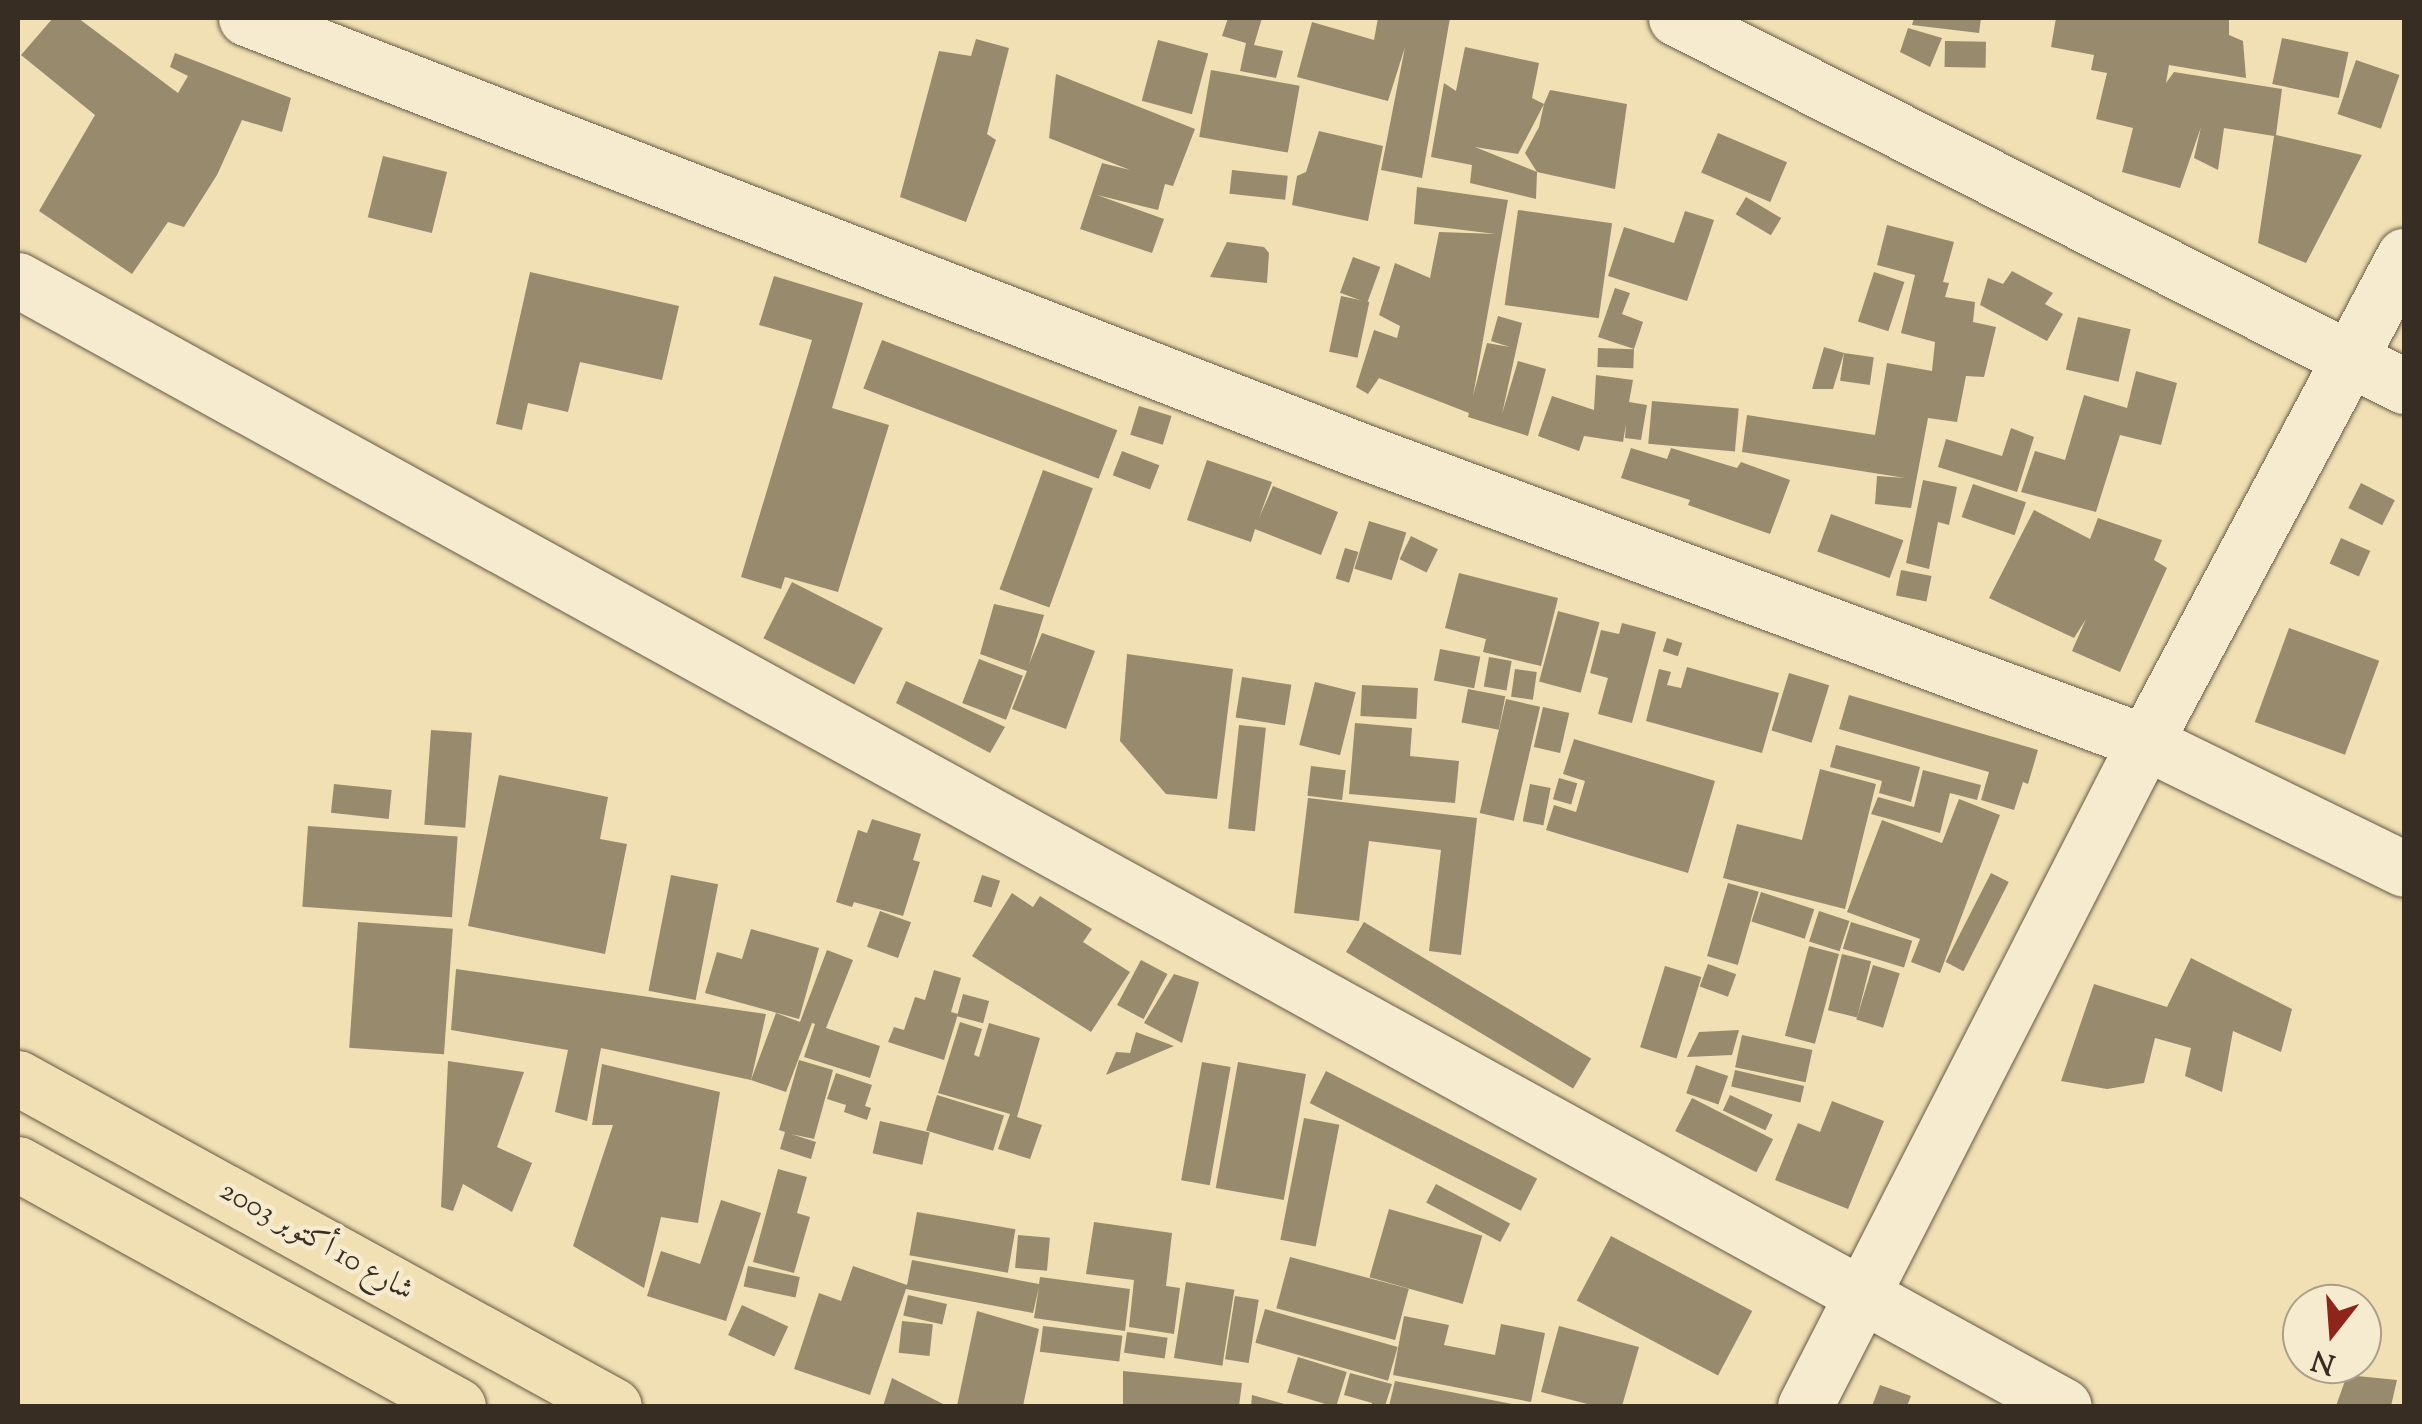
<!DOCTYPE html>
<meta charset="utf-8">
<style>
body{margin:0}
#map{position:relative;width:2422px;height:1424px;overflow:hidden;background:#f1e0b3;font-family:"Sorts Mill Goudy",Amiri,serif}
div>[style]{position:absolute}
.building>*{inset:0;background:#988a6d;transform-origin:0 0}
.roads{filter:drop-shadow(0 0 2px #665a46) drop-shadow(0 0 2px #665a46)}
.minor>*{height:55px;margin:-27.5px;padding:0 27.5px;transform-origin:27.5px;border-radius:27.5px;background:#f6ebce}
.highway>*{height:55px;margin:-27.5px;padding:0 27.5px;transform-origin:27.5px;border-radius:27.5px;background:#f1e0b3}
span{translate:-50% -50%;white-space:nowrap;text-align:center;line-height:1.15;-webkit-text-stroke:9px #f6ebce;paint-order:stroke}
.street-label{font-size:30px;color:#382d22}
.frame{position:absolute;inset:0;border:20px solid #382d22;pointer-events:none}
.north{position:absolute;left:2282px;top:1284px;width:100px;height:100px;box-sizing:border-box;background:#f6ebce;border:2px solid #aa9f89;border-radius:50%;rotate:197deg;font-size:28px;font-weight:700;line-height:40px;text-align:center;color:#382d22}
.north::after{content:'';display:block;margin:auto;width:35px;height:45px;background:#8f2418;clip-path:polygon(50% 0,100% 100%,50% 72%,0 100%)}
</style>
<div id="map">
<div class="building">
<div style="clip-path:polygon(53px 18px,78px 18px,178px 93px,188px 76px,170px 67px,175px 53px,291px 98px,282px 132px,242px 120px,217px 175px,184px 227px,168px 222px,132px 274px,39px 211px,95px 115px,21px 55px)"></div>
<div style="clip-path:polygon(1228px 18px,1262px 18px,1254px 45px,1283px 51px,1276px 78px,1240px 71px,1246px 43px,1222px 36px)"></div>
<div style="clip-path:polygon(1378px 18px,1450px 18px,1422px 178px,1381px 170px,1405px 47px,1388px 101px,1297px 77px,1312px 22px,1374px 40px)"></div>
<div style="clip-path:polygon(1914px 18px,1981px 18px,1979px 33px,1912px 25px)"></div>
<div style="clip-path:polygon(2056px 18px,2229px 18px,2229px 35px,2243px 41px,2246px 78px,2169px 65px,2166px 83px,2174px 72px,2282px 89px,2276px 135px,2362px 155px,2306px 263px,2258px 243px,2274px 136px,2224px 128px,2218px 170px,2194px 158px,2201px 127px,2180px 188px,2122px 172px,2133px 128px,2096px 119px,2107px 73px,2091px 70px,2094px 55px,2051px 47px)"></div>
<div style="clip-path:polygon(1908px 28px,1942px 38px,1930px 67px,1900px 52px)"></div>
<div style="left:2282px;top:38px;width:68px;height:47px;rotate:12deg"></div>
<div style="clip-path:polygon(976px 39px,1009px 48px,987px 134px,996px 140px,966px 222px,900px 197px,939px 51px,971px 56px)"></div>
<div style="left:1158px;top:40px;width:52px;height:63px;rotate:15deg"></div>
<div style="left:1945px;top:41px;width:41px;height:26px;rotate:1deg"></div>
<div style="clip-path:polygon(1465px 47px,1539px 63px,1532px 98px,1544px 104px,1550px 90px,1627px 104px,1615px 189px,1537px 172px,1525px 153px,1539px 127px,1544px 104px,1518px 154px,1475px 147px,1537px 172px,1536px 199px,1470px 183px,1472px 165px,1431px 157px,1444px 83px,1456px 91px)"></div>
<div style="left:2356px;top:60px;width:46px;height:57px;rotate:19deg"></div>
<div style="left:1211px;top:70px;width:90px;height:68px;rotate:10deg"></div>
<div style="clip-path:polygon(1056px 74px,1195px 129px,1173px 186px,1165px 184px,1158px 210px,1097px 195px,1164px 219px,1152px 253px,1080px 229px,1102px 163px,1130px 170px,1049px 138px)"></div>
<div style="clip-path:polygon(1319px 131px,1383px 146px,1368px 221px,1292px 205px,1297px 176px,1306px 172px)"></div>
<div style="left:1718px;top:133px;width:75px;height:43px;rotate:23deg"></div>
<div style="left:383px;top:156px;width:66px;height:63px;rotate:14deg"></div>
<div style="left:1232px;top:170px;width:56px;height:24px;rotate:6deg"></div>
<div style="clip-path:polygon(1417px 187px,1508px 200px,1473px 396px,1487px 343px,1510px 347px,1491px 341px,1498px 316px,1522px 323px,1502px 414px,1518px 361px,1546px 369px,1528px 436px,1468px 417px,1469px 413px,1379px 378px,1368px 394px,1356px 387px,1374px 330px,1397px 338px,1400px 326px,1379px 315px,1395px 263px,1430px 278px,1439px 232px,1496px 234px,1414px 224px)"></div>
<div style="left:1746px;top:197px;width:41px;height:20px;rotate:31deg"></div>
<div style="left:1518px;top:210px;width:95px;height:96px;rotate:8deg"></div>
<div style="clip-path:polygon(1685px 211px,1714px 220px,1687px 301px,1608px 276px,1624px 227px,1674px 243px)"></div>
<div style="clip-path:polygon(1887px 225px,1954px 242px,1943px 282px,1949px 283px,1945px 297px,1975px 302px,1973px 322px,1996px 327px,1984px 377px,1966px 376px,1957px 422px,1928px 418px,1911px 508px,1875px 504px,1877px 476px,1905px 478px,1742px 452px,1747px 415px,1875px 435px,1887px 363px,1932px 371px,1935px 342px,1901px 333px,1915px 275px,1877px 265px)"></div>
<div style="clip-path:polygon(1227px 242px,1264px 247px,1269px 253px,1267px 283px,1210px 277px)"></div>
<div style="left:1353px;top:257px;width:29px;height:38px;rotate:20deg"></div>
<div style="clip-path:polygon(2012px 271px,2053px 293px,2045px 304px,2063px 314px,2047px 341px,1980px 305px,1988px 278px,2003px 284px)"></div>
<div style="clip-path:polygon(530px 272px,679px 306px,662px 380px,580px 362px,568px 412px,528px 403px,522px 430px,496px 424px)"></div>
<div style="left:1874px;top:272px;width:32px;height:52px;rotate:18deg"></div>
<div style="clip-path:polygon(774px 276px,863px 303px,832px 408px,889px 425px,838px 592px,785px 577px,781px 589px,741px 577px,812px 340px,759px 325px)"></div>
<div style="clip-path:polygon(1615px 288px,1630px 293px,1622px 314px,1643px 322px,1634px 349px,1598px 337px)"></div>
<div style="left:1341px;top:296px;width:29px;height:57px;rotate:12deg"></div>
<div style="left:2078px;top:317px;width:54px;height:54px;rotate:13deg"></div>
<div style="left:882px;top:340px;width:252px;height:52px;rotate:21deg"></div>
<div style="clip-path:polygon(1824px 347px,1844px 353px,1833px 389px,1812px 389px)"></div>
<div style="left:1598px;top:348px;width:36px;height:19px;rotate:2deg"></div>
<div style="left:1844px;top:353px;width:30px;height:28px;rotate:8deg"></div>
<div style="clip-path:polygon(2136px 371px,2177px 383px,2161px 445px,2120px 435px,2096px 512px,2021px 492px,2035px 451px,2065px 460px,2084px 395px,2127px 408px)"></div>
<div style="clip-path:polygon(1596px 375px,1633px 380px,1629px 402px,1647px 405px,1641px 440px,1625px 438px,1626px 424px,1623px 442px,1584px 436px,1579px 451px,1538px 436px,1552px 396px,1594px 410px)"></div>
<div style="left:1652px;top:401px;width:87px;height:43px;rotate:5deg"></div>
<div style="left:1139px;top:406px;width:34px;height:30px;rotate:17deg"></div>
<div style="clip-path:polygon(2011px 428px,2034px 437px,2017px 492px,1938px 467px,1946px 439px,2002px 456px)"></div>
<div style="clip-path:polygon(1631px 448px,1667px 459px,1671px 448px,1737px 468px,1741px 462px,1790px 480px,1770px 534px,1688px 505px,1690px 500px,1621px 478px)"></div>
<div style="left:1122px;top:451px;width:40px;height:26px;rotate:21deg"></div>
<div style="clip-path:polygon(1207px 460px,1272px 482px,1259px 518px,1273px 486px,1338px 512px,1321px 555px,1255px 529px,1251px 542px,1187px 520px)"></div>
<div style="left:1043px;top:470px;width:53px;height:127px;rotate:20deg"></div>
<div style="clip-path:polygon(1923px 480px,1957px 487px,1949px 525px,1938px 522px,1929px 569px,1906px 563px)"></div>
<div style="left:2361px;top:483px;width:38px;height:28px;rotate:27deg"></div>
<div style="left:1973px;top:484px;width:56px;height:35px;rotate:19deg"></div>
<div style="clip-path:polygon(2034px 510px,2090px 539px,2098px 518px,2162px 540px,2154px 560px,2167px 568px,2120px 672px,2072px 651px,2086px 619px,2074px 638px,1989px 598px)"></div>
<div style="left:1831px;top:514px;width:77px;height:40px;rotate:20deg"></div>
<div style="left:1369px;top:521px;width:39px;height:50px;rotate:17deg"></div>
<div style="left:1411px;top:536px;width:30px;height:26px;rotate:26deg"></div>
<div style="left:2341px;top:538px;width:32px;height:28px;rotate:24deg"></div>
<div style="left:1345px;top:548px;width:14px;height:32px;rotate:17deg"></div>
<div style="left:1901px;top:570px;width:31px;height:26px;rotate:11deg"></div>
<div style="clip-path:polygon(1459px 573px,1558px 598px,1541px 666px,1483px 652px,1486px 639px,1445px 628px)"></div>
<div style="left:792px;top:582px;width:102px;height:63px;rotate:27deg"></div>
<div style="clip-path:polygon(994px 604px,1044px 615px,1029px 664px,1042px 633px,1095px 651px,1066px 729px,1012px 709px,1027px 671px,980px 654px)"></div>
<div style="left:1558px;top:611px;width:43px;height:73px;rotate:15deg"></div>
<div style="clip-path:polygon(1622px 623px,1656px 632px,1632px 723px,1598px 714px,1608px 678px,1590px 673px,1601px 630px,1619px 634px)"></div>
<div style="left:2289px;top:628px;width:96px;height:100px;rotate:20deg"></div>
<div style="left:1667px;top:638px;width:16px;height:14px;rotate:18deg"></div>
<div style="left:1440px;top:649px;width:41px;height:32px;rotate:11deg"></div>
<div style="clip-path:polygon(1127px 654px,1233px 669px,1217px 799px,1166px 794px,1120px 741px)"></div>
<div style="left:1489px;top:657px;width:23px;height:30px;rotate:10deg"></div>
<div style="left:979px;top:659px;width:47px;height:47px;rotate:21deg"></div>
<div style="clip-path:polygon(1687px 667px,1779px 693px,1762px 753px,1646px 721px,1659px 669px,1671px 672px,1667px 685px,1681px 688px)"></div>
<div style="left:1515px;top:669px;width:22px;height:28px;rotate:8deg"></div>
<div style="left:1789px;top:673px;width:42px;height:60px;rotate:17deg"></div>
<div style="left:1242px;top:677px;width:50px;height:41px;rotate:9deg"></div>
<div style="clip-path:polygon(906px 681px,1005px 727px,990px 753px,896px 703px)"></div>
<div style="left:1315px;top:682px;width:42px;height:65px;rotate:14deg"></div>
<div style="left:1362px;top:685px;width:56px;height:31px;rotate:3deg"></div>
<div style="left:1468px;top:689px;width:38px;height:34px;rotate:11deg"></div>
<div style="clip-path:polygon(1849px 695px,2038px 750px,2028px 784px,2023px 782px,2014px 810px,1981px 800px,1989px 772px,1839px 729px)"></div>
<div style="left:1506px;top:699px;width:35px;height:117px;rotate:13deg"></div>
<div style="left:1543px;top:707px;width:27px;height:41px;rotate:13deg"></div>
<div style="clip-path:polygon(1355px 723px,1412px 728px,1410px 756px,1459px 761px,1455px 803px,1349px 794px)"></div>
<div style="left:1239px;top:725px;width:27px;height:104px;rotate:6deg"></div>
<div style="left:431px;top:730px;width:41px;height:95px;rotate:4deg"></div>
<div style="clip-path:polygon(1574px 739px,1715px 781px,1688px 873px,1546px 830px,1554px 805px,1576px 812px,1585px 781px,1563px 774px)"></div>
<div style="clip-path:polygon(1836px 745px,1920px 767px,1911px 802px,1879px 793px,1882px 781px,1830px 767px)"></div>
<div style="left:1311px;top:766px;width:35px;height:30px;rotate:7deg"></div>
<div style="clip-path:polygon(1820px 769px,1876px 784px,1845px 909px,1723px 878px,1737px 824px,1802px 840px)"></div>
<div style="clip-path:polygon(1923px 770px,1981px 785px,1977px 800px,1950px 793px,1940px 833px,1871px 814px,1878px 797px,1914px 807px)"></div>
<div style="clip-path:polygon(499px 775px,608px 797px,600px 839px,627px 844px,605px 954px,468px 926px)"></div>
<div style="left:1559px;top:778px;width:19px;height:22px;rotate:16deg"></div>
<div style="left:334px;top:784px;width:58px;height:29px;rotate:6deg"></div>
<div style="left:1530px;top:784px;width:21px;height:38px;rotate:11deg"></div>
<div style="clip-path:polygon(1308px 798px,1477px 818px,1461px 955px,1429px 951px,1441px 850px,1369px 841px,1359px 921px,1294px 913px)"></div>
<div style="clip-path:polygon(1959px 799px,2000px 815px,1940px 973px,1911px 962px,1920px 939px,1847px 912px,1882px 820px,1942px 843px)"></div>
<div style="clip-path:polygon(872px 819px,921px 834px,913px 860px,920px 862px,903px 916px,854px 902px,852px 907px,836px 902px,858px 830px,867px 833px)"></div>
<div style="left:308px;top:826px;width:150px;height:81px;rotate:4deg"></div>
<div style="left:1991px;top:873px;width:20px;height:100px;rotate:27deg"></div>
<div style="left:671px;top:875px;width:48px;height:118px;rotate:11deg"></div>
<div style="left:982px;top:875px;width:19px;height:28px;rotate:18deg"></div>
<div style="left:1728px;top:883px;width:32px;height:76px;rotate:16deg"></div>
<div style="left:1761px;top:892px;width:56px;height:31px;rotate:18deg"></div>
<div style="clip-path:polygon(1012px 893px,1033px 907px,1040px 896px,1092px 929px,1083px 942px,1130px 972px,1091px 1032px,972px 956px)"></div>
<div style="left:880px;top:911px;width:33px;height:38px;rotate:20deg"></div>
<div style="left:1819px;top:911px;width:32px;height:32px;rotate:18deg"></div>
<div style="left:358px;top:922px;width:95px;height:126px;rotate:4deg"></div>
<div style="left:1364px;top:922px;width:265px;height:35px;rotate:31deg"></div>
<div style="left:1851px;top:922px;width:64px;height:28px;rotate:17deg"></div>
<div style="clip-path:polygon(751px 929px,819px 948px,799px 1019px,705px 993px,717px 952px,742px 959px)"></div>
<div style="left:1809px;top:946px;width:31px;height:93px;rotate:15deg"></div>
<div style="clip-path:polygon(827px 950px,853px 960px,826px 1028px,880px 1046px,870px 1078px,804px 1057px,815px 1024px,812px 1023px,786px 1092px,751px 1080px,776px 1013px,800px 1022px)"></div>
<div style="left:1842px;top:954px;width:30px;height:58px;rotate:14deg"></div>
<div style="clip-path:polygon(2191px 958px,2292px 1009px,2281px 1052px,2233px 1031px,2222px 1092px,2185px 1076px,2191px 1048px,2155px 1038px,2144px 1083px,2107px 1089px,2061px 1081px,2094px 984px,2167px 1007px)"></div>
<div style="left:1141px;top:960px;width:30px;height:51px;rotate:28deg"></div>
<div style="left:1708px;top:964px;width:30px;height:24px;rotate:20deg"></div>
<div style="left:1873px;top:965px;width:28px;height:57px;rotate:17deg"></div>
<div style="left:1665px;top:966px;width:38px;height:85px;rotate:17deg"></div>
<div style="clip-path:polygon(456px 969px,766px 1014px,751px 1080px,601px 1048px,587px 1121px,555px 1112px,568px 1050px,451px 1030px)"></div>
<div style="clip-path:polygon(934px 970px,961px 978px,951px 1012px,958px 1014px,944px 1060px,888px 1042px,894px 1027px,904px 1030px,915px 997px,925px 1000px)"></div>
<div style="clip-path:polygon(1174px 974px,1199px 982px,1182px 1043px,1144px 1023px)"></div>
<div style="left:963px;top:994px;width:27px;height:23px;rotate:15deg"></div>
<div style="clip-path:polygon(960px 1022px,982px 1029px,974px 1055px,979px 1057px,989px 1023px,1040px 1038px,1017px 1117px,1042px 1125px,1030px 1159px,998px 1149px,1010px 1114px,938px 1093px)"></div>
<div style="clip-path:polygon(1739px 1030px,1732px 1055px,1687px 1057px,1699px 1032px)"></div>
<div style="clip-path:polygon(1136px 1032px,1174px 1046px,1106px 1075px,1116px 1052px,1130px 1053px)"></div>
<div style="left:1742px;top:1035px;width:72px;height:33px;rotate:12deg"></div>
<div style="clip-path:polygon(799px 1060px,833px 1070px,814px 1139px,791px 1134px,816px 1142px,811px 1159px,780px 1149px,785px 1132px,779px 1130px)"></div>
<div style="clip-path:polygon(448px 1061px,524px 1072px,497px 1147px,532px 1163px,512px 1212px,463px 1184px,453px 1211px,441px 1207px)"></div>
<div style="left:1202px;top:1062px;width:29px;height:120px;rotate:10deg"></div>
<div style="left:1238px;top:1062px;width:69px;height:128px;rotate:10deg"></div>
<div style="clip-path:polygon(602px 1064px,720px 1092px,698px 1223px,661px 1217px,644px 1288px,573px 1246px,613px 1125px,592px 1125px)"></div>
<div style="left:1696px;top:1065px;width:34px;height:30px;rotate:19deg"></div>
<div style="left:1735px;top:1070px;width:71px;height:17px;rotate:13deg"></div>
<div style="left:1326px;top:1071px;width:237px;height:36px;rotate:27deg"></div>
<div style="clip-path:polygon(836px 1073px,872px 1085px,865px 1106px,871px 1108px,867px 1120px,844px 1112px,846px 1105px,827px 1099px)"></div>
<div style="left:937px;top:1095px;width:70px;height:37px;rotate:17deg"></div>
<div style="left:1730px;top:1095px;width:47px;height:17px;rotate:25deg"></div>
<div style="left:1692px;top:1098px;width:91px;height:37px;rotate:27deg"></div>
<div style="clip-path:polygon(1832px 1101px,1884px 1121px,1848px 1209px,1775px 1180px,1798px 1123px,1820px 1132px)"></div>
<div style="left:1304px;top:1118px;width:36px;height:124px;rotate:11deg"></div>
<div style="left:880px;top:1121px;width:51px;height:33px;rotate:13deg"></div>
<div style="clip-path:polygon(778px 1169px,807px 1177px,797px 1213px,810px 1217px,794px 1273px,753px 1262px)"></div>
<div style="left:1436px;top:1184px;width:84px;height:21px;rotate:28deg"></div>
<div style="clip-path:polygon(721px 1200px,761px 1213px,726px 1321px,647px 1296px,661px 1251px,700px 1264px)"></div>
<div style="left:1389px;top:1209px;width:97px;height:71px;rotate:16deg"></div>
<div style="left:917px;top:1212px;width:100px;height:44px;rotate:10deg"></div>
<div style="clip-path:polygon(1094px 1222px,1172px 1233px,1166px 1286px,1180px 1288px,1174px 1334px,1129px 1327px,1134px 1280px,1086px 1274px)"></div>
<div style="left:1018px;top:1235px;width:32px;height:33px;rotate:5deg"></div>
<div style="left:1611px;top:1236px;width:160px;height:73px;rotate:28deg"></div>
<div style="left:1290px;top:1257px;width:123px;height:53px;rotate:15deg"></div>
<div style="clip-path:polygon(912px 1260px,1039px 1284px,1040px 1277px,1130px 1289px,1125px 1331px,1034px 1318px,1039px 1287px,1033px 1313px,906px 1289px,870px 1395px,794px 1369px,819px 1293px,841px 1301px,853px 1266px,907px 1285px)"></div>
<div style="left:748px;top:1266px;width:53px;height:21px;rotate:12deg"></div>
<div style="left:1186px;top:1282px;width:49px;height:77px;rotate:9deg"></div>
<div style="left:908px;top:1295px;width:40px;height:21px;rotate:13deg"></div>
<div style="left:1235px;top:1296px;width:24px;height:64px;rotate:9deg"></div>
<div style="left:742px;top:1305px;width:51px;height:33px;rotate:25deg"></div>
<div style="left:1265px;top:1309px;width:138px;height:35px;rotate:16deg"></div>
<div style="clip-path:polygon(977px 1311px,1039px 1329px,1023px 1406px,957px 1406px)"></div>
<div style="clip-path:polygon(1404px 1316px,1449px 1325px,1444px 1345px,1495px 1355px,1501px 1324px,1545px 1333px,1531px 1402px,1393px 1375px)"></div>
<div style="left:902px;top:1321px;width:31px;height:32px;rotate:6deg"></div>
<div style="left:1043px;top:1326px;width:80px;height:26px;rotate:7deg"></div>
<div style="clip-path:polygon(1559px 1326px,1639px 1347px,1622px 1406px,1595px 1406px,1541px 1392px)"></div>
<div style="left:1127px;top:1332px;width:41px;height:21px;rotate:8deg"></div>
<div style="left:1298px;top:1357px;width:51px;height:37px;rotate:17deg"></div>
<div style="clip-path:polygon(1123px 1371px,1242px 1383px,1239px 1406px,1123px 1406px)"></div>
<div style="clip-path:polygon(1350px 1373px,1392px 1384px,1385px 1406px,1371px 1406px,1372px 1403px,1344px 1395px)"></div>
<div style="clip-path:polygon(2347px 1375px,2397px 1380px,2391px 1406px,2336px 1406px)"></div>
<div style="clip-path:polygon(892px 1378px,947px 1406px,883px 1406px)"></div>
<div style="clip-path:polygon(1395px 1381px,1517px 1405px,1517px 1406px,1389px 1406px)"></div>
<div style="clip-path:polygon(1880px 1385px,1911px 1396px,1907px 1406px,1872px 1406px)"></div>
<div style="clip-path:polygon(1252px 1395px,1288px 1405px,1288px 1406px,1251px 1406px)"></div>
</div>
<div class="roads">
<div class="minor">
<div style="left:246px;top:18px;width:1194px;rotate:21.21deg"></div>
<div style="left:1359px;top:450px;width:838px;rotate:20.38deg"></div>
<div style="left:2145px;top:742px;width:288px;rotate:26.1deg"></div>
<div style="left:1676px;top:18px;width:816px;rotate:26.82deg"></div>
<div style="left:18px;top:280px;width:2335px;rotate:28.83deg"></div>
<div style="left:1805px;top:1406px;width:746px;rotate:-62.89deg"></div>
<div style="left:2145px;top:742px;width:551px;rotate:-61.95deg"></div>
</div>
<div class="highway">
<div style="left:18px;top:1078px;width:680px;rotate:28.83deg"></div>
<div style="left:18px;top:1164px;width:502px;rotate:28.81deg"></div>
</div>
</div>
<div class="street-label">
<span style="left:316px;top:1242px;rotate:29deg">شارع 10 أكتوبر 2003</span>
</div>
<div class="frame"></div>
<div class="north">N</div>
</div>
